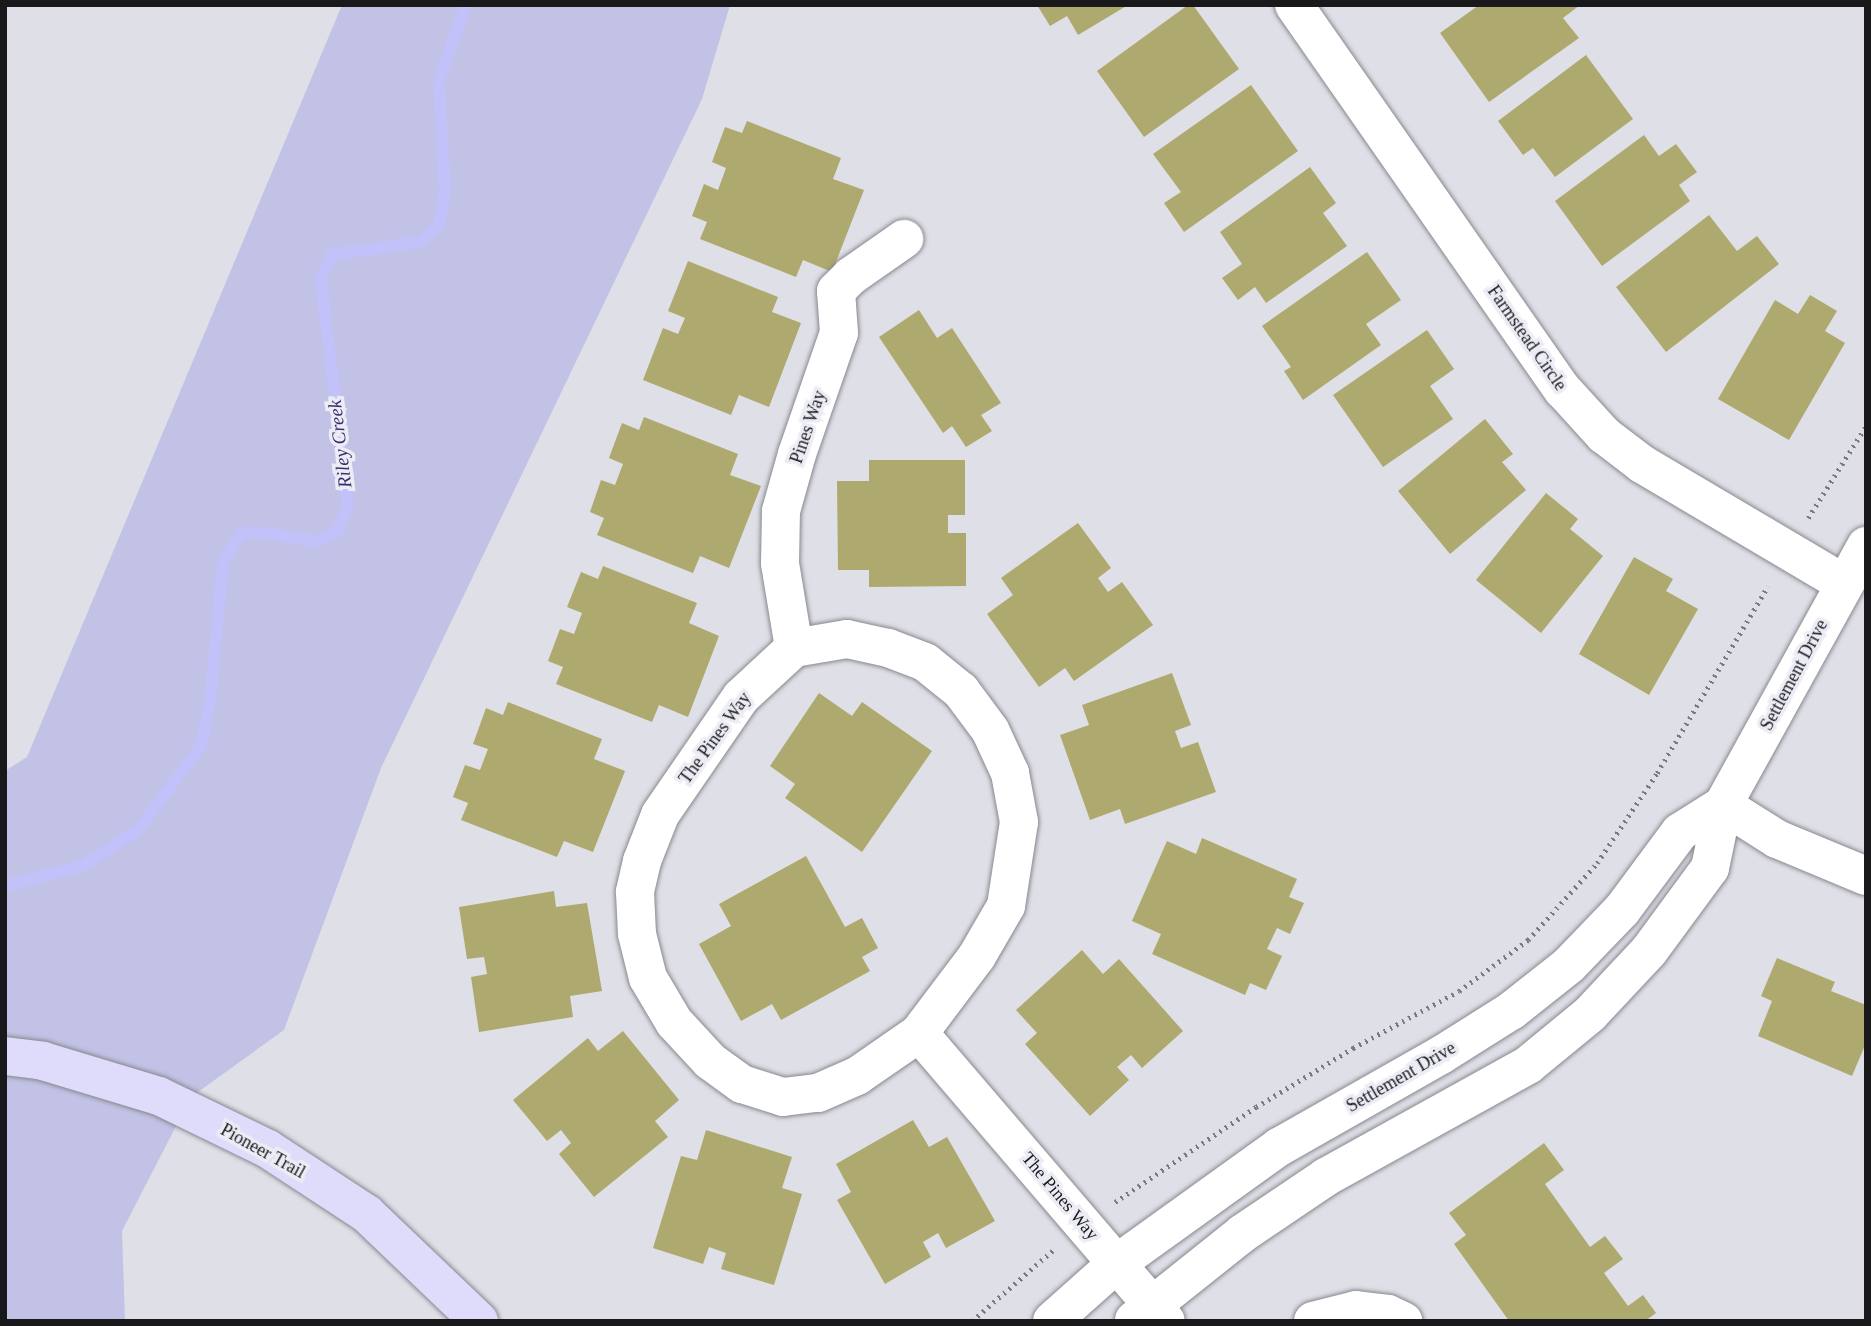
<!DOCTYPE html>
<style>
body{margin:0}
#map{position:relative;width:1871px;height:1326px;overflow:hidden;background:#dfdfe7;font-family:Georgia,serif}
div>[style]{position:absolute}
.green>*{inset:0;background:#c1c2e5}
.stream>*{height:12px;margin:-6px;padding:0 6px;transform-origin:6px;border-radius:6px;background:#c2c1fa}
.building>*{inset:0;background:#aea96e}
.path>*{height:4.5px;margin-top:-2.25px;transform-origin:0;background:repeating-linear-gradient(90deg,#79797e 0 2px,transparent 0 7px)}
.roads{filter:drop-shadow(0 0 2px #888890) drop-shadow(0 0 2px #888890)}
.street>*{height:38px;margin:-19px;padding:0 19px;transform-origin:19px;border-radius:19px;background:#fff}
.secondary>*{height:38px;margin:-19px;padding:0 19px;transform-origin:19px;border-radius:19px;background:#dedbfb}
span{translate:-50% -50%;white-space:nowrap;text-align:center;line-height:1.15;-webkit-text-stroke:7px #ececf5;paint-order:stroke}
.street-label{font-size:18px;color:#19191c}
.water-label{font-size:19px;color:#362d6f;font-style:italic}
.frame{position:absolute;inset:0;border:7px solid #19191c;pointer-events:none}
</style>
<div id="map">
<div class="green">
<div style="clip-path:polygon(342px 5px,730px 5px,702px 99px,381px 768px,284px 1030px,191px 1097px,122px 1231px,125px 1321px,5px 1321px,5px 771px,27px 757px)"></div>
</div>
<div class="stream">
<div style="left:5px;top:886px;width:80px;rotate:-14.6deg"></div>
<div style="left:82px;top:866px;width:67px;rotate:-32.7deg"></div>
<div style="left:138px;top:830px;width:105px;rotate:-53.1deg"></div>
<div style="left:201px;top:746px;width:45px;rotate:-78.4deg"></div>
<div style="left:210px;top:702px;width:141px;rotate:-84.7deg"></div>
<div style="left:223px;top:562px;width:34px;rotate:-58deg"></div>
<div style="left:241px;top:533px;width:27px"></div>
<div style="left:268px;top:533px;width:49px;rotate:10.6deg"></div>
<div style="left:316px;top:542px;width:23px;rotate:-25deg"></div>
<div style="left:337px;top:532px;width:28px;rotate:-67deg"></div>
<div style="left:348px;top:506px;width:229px;rotate:-96.8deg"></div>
<div style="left:321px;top:279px;width:26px;rotate:-67deg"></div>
<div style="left:331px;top:255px;width:91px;rotate:-8.2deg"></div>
<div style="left:421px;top:242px;width:25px;rotate:-43deg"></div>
<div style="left:439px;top:225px;width:34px;rotate:-80deg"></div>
<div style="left:445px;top:192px;width:112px;rotate:-93.1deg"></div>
<div style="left:439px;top:80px;width:80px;rotate:-70.2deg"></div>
</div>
<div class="building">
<div style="clip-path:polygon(1037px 5px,1128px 5px,1078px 35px,1067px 16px,1050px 26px)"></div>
<div style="clip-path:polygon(1188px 5px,1193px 5px,1239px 69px,1144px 137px,1097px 71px)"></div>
<div style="clip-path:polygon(1479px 5px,1580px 5px,1563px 18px,1579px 38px,1489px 102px,1440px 33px)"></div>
<div style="clip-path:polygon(1586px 55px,1633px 119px,1555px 177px,1533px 148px,1523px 155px,1498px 121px)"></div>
<div style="clip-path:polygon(1251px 85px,1298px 151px,1184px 232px,1164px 203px,1181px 192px,1153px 154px)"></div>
<div style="clip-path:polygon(747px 121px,841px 158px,833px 179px,864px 190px,832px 272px,803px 260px,796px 277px,700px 239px,707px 222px,692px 216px,704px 184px,718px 190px,726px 168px,712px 162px,725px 127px,742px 133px)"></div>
<div style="clip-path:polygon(1644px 135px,1659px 156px,1676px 144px,1697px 172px,1679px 185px,1690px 201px,1602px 266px,1555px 201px)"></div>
<div style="clip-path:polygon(1310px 167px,1336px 203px,1323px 213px,1347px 246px,1266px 303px,1255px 287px,1238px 300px,1222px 278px,1242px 264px,1220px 232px)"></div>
<div style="clip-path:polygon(1709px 215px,1737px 251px,1757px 236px,1779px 264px,1666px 352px,1616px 287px)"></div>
<div style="clip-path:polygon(1367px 252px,1401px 300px,1366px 324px,1381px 345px,1303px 400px,1284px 371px,1291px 367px,1262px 326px)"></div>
<div style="clip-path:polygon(688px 261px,778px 297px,772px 312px,801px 323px,769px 407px,739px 395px,731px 415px,643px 380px,663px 328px,678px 334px,685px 318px,668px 311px)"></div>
<div style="clip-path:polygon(1810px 295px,1837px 311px,1825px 331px,1845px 343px,1789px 440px,1718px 399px,1775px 300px,1798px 314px)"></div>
<div style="clip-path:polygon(919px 310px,937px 338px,952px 328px,1001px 403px,981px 415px,992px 431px,966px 447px,952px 426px,943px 433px,879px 337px)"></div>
<div style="clip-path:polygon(1427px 330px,1454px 369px,1430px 386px,1453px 419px,1383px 467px,1333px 395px)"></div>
<div style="clip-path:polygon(644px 417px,738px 454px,730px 475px,761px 486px,729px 568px,700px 556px,693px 573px,597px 535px,604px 518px,590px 512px,601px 480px,615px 485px,623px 464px,609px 458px,622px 423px,639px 430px)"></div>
<div style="clip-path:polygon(1485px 419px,1513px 454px,1502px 462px,1526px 490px,1450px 554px,1398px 491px)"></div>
<div style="clip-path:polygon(869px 460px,965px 460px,965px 515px,948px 515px,948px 533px,966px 533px,966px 586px,869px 587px,869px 570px,838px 570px,837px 481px,869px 481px)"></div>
<div style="clip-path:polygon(1546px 493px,1578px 519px,1570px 529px,1603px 556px,1541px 633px,1476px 580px)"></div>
<div style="clip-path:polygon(1078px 523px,1111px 568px,1098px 578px,1108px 592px,1122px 582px,1153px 625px,1074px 681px,1065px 668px,1039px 687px,987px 614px,1013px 595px,1001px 578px)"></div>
<div style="clip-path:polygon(1634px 557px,1673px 579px,1666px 591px,1698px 609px,1649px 695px,1579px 654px)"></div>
<div style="clip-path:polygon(603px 566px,697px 603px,689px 623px,719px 636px,688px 717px,659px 705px,652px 722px,556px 684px,563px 667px,548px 661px,560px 629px,574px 634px,582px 613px,567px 607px,581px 572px,598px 579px)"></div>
<div style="clip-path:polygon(1172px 673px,1191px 725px,1175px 731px,1181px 748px,1198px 742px,1216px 792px,1125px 824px,1120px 809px,1090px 820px,1060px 735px,1089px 725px,1082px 705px)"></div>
<div style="clip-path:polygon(819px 693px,852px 716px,862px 702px,932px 751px,862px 852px,785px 798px,795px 784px,770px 766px)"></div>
<div style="clip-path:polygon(508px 702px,602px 739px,594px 759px,625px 771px,593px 852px,564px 841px,557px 857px,461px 820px,468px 803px,453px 797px,465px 765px,480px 770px,488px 749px,473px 744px,486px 708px,503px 715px)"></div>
<div style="clip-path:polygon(1202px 838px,1297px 879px,1289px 897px,1304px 903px,1290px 934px,1277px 928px,1267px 949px,1282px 956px,1266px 990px,1250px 983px,1245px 995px,1152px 954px,1161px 934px,1132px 921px,1167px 841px,1196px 854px)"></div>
<div style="clip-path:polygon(806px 856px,845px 927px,862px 918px,878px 948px,862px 957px,870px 971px,781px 1020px,772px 1004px,741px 1021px,699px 944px,731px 926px,719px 904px)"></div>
<div style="clip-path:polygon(554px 891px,556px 907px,587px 903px,602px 991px,570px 996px,573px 1017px,479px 1032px,471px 977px,487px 974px,484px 957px,467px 959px,459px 907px)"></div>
<div style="clip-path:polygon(1082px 950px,1103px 974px,1119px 959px,1183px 1031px,1142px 1068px,1131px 1055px,1117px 1067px,1129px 1080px,1090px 1116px,1025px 1044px,1037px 1033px,1016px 1010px)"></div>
<div style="clip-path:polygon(1777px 958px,1835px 982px,1831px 991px,1866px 1005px,1866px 1043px,1852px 1076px,1758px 1036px,1772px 1001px,1761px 996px)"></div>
<div style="clip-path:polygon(623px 1031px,679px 1100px,655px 1121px,668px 1137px,594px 1197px,559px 1154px,571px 1143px,561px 1130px,547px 1141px,513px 1100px,588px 1038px,598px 1051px)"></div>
<div style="clip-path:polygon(913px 1120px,929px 1147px,947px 1137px,995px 1221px,946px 1248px,938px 1233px,923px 1242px,931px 1257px,885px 1284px,837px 1200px,851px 1192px,836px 1164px)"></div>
<div style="clip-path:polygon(706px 1130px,792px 1157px,782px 1188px,802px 1194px,774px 1285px,721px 1269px,726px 1253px,709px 1247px,703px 1264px,653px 1248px,681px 1156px,697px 1160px)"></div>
<div style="clip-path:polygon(1544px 1143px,1564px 1170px,1545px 1184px,1590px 1247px,1605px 1236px,1623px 1259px,1604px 1273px,1628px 1306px,1643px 1295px,1656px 1313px,1645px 1321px,1509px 1321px,1454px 1244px,1466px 1235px,1449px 1213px)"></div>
</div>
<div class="path">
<div style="left:1808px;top:518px;width:109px;rotate:-57.8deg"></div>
<div style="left:1115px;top:1202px;width:170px;rotate:-34deg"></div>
<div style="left:1256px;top:1107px;width:114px;rotate:-31.3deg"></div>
<div style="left:1353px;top:1048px;width:120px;rotate:-28.3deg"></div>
<div style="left:1459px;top:991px;width:86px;rotate:-36.5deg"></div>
<div style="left:1528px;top:940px;width:103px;rotate:-48.1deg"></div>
<div style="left:1597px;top:863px;width:108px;rotate:-56.3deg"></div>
<div style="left:1657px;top:773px;width:217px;rotate:-59.3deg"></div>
<div style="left:972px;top:1321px;width:108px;rotate:-41.2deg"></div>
</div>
<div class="roads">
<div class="street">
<div style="left:1294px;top:5px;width:470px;rotate:55.1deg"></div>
<div style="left:1563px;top:390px;width:61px;rotate:47.7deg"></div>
<div style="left:1604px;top:435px;width:48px;rotate:37.3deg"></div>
<div style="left:1642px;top:464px;width:234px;rotate:30.6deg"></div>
<div style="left:794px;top:648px;width:86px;rotate:-99.4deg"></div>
<div style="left:780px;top:563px;width:52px;rotate:-88.9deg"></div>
<div style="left:781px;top:511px;width:59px;rotate:-74.3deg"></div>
<div style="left:797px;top:454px;width:128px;rotate:-70.9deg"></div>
<div style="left:839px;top:333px;width:42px;rotate:-94.1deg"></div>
<div style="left:836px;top:291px;width:21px;rotate:-45deg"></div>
<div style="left:851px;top:276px;width:65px;rotate:-34.9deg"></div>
<div style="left:1723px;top:805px;width:64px;rotate:32.2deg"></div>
<div style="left:1777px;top:839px;width:96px;rotate:22.6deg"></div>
<div style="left:919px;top:1033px;width:96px;rotate:-53deg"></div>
<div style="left:977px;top:956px;width:58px;rotate:-59.9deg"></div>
<div style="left:1006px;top:906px;width:85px;rotate:-81.2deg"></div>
<div style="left:1019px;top:822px;width:50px;rotate:-100.4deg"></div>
<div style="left:1010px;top:773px;width:47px;rotate:-114.9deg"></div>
<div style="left:990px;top:730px;width:49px;rotate:-126.6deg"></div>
<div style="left:961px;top:691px;width:46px;rotate:-141.1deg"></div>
<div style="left:925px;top:662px;width:40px;rotate:-159deg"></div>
<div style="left:888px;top:648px;width:42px;rotate:-167.6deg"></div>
<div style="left:847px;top:639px;width:54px;rotate:170.4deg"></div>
<div style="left:794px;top:648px;width:72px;rotate:137.2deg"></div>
<div style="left:741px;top:697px;width:143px;rotate:124.5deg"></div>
<div style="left:660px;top:815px;width:49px;rotate:111.4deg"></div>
<div style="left:642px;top:861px;width:32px;rotate:103deg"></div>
<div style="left:635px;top:892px;width:42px;rotate:87.3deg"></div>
<div style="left:637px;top:934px;width:45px;rotate:76deg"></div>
<div style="left:648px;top:978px;width:51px;rotate:59.4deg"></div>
<div style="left:674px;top:1022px;width:53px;rotate:47.3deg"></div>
<div style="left:710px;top:1061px;width:39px;rotate:36deg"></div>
<div style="left:742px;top:1084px;width:43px;rotate:17.6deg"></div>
<div style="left:783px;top:1097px;width:35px;rotate:-7deg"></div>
<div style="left:818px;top:1093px;width:43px;rotate:-23.6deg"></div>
<div style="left:857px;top:1076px;width:75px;rotate:-34.7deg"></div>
<div style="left:919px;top:1033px;width:379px;rotate:49.4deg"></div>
<div style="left:1134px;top:1320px;width:139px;rotate:-38.6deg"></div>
<div style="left:1243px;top:1233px;width:100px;rotate:-34deg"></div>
<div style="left:1326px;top:1177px;width:231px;rotate:-29deg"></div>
<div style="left:1528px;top:1065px;width:80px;rotate:-39.4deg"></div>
<div style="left:1590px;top:1014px;width:86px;rotate:-46.9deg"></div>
<div style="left:1649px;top:951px;width:103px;rotate:-53.7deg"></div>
<div style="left:1710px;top:868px;width:64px;rotate:-78.3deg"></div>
<div style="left:1723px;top:805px;width:296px;rotate:-61.1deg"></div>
<div style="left:1052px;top:1321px;width:86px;rotate:-41.7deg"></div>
<div style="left:1116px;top:1264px;width:201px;rotate:-35.7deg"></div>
<div style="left:1279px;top:1147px;width:186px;rotate:-29.6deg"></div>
<div style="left:1441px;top:1055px;width:83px;rotate:-32.2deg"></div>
<div style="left:1511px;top:1011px;width:74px;rotate:-38.4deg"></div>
<div style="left:1569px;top:965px;width:76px;rotate:-46.1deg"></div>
<div style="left:1622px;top:910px;width:97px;rotate:-53.4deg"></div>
<div style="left:1680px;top:832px;width:51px;rotate:-32.1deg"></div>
<div style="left:1313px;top:1321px;width:44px;rotate:-14.3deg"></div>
<div style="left:1356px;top:1310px;width:32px;rotate:7deg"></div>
<div style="left:1388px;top:1314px;width:17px;rotate:25deg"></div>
</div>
<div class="secondary">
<div style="left:5px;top:1056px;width:38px;rotate:7deg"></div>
<div style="left:43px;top:1061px;width:121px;rotate:16.8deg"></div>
<div style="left:159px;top:1096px;width:121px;rotate:25.9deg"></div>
<div style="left:268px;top:1149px;width:118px;rotate:33.3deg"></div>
<div style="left:367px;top:1214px;width:155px;rotate:43.7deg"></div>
</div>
</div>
<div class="street-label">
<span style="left:1527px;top:338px;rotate:55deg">Farmstead Circle</span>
<span style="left:808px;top:427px;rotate:-71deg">Pines Way</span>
<span style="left:1794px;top:675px;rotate:-62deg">Settlement Drive</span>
<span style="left:715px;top:738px;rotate:-54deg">The Pines Way</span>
<span style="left:1401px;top:1077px;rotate:-30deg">Settlement Drive</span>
<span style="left:263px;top:1151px;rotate:29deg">Pioneer Trail</span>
<span style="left:1060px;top:1196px;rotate:50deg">The Pines Way</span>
</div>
<div class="water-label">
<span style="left:340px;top:444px;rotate:-97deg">Riley Creek</span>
</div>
<div class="frame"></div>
</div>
